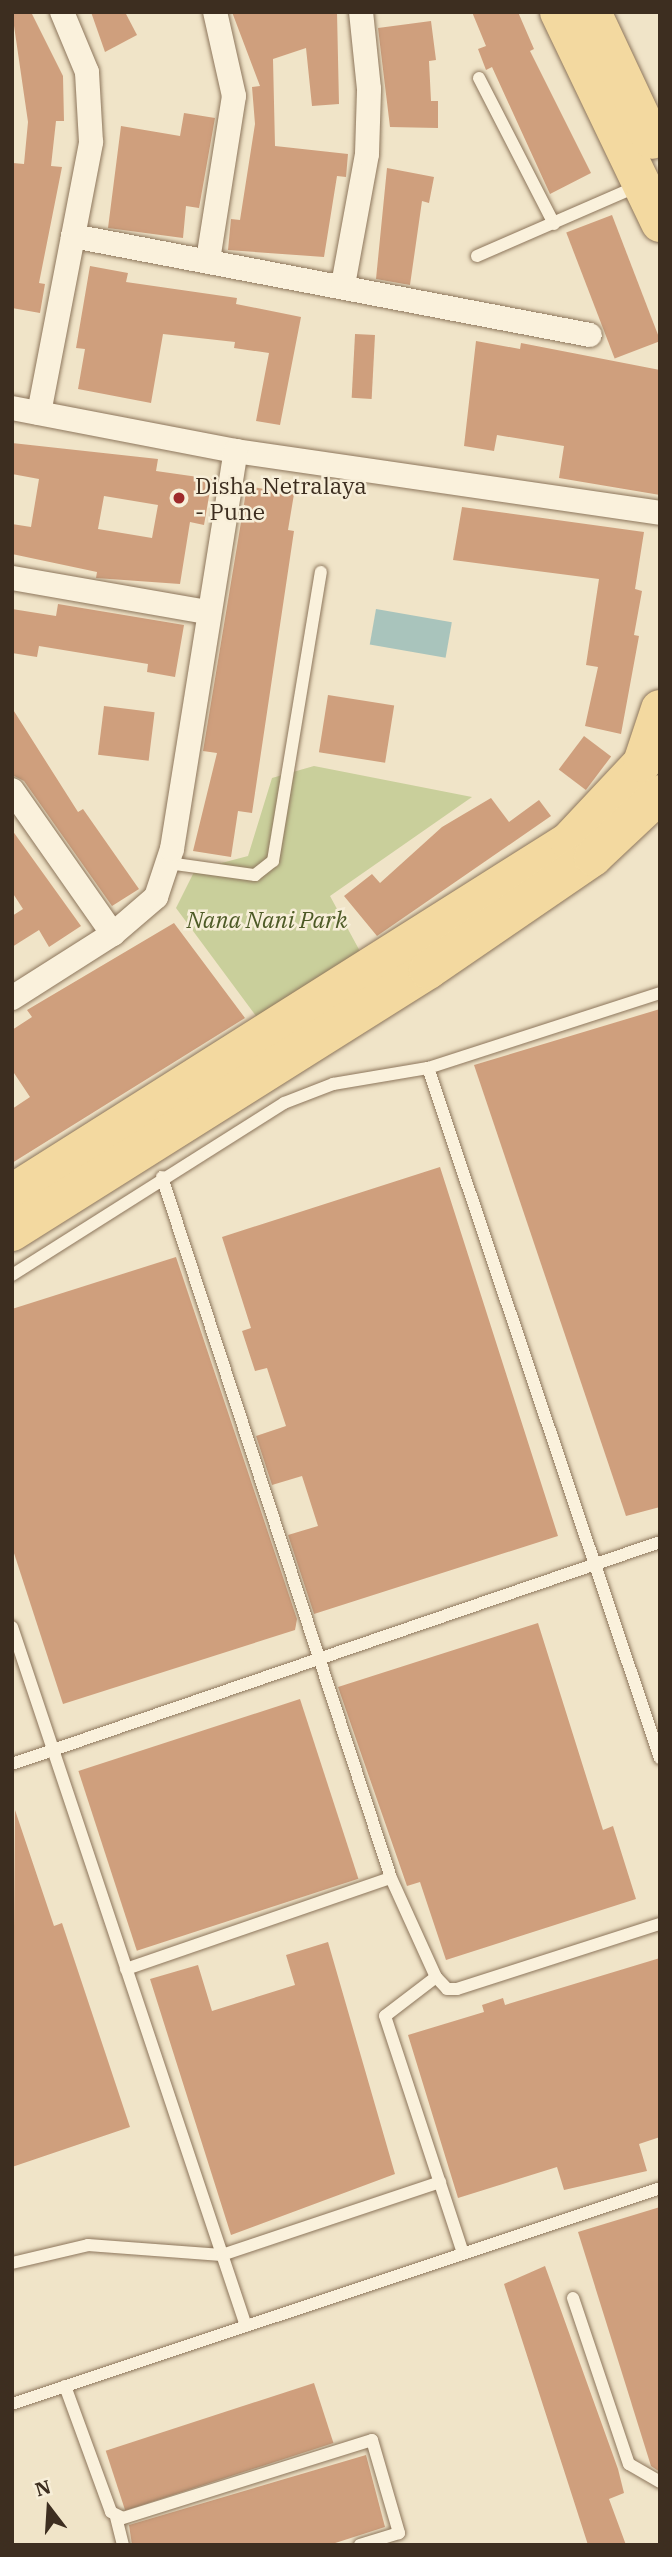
<!DOCTYPE html>
<style>
body{margin:0}
#map{position:relative;width:672px;height:2557px;overflow:hidden;background:#f0e4c8;font-family:"IBM Plex Serif",serif}
div>[style]{position:absolute}
.green>*{inset:0;background:#c9cf9b}
.water>*{inset:0;background:#a9c4bc;transform-origin:0 0}
.building>*{inset:0;background:#cf9f7d;transform-origin:0 0}
.roads{filter:drop-shadow(0 0 2px #8d765c) drop-shadow(0 0 2px #8d765c)}
.lane>*{height:12px;margin:-6px;padding:0 6px;transform-origin:6px;border-radius:6px;background:#faf1dc}
.street>*{height:24px;margin:-12px;padding:0 12px;transform-origin:12px;border-radius:12px;background:#faf1dc}
.primary>*{height:38px;margin:-19px;padding:0 19px;transform-origin:19px;border-radius:19px;background:#f3d9a0}
.dots>*{width:19px;height:19px;translate:-50% -50%;box-sizing:border-box;border:4px solid #f7eed8;border-radius:50%}
span{translate:-50% -50%;white-space:nowrap;text-align:center;line-height:1.15;-webkit-text-stroke:5px #f7eed8;paint-order:stroke}
.poi-label{font-size:23px;color:#3d2e20}
.left{translate:0 -50%;text-align:left}
.park-label{font-size:23px;color:#4d5a26;font-style:italic}
.frame{position:absolute;inset:0;border:14px solid #3d2e20;pointer-events:none}
.north{position:absolute;left:14px;top:2473px;width:70px;height:70px;-webkit-text-stroke:5px #f7eed8;paint-order:stroke;rotate:343deg;font-size:19px;font-weight:700;line-height:28px;text-align:center;color:#3d2e20}
.north::after{content:'';display:block;margin:auto;width:24px;height:32px;background:#3d2e20;clip-path:polygon(50% 0,100% 100%,50% 72%,0 100%)}
</style>
<div id="map">
<div class="green">
<div style="clip-path:polygon(314px 766px,472px 797px,330px 896px,362px 955px,259px 1020px,176px 908px,195px 870px,248px 856px,272px 778px)"></div>
</div>
<div class="water">
<div style="left:376px;top:609px;width:77px;height:36px;rotate:10deg"></div>
</div>
<div class="building">
<div style="clip-path:polygon(12px 12px,31px 12px,63px 76px,64px 121px,56px 121px,51px 166px,62px 167px,39px 283px,45px 284px,40px 313px,12px 308px,12px 173px,13px 163px,24px 164px,28px 122px)"></div>
<div style="clip-path:polygon(91px 12px,125px 12px,137px 35px,105px 52px)"></div>
<div style="clip-path:polygon(232px 12px,337px 12px,339px 104px,312px 106px,306px 48px,273px 59px,275px 146px,348px 154px,346px 177px,337px 176px,324px 257px,228px 250px,231px 219px,240px 220px,255px 124px,252px 87px,260px 86px)"></div>
<div style="clip-path:polygon(472px 12px,518px 12px,534px 49px,530px 51px,591px 173px,550px 194px,492px 67px,486px 70px,478px 49px,486px 46px)"></div>
<div style="clip-path:polygon(431px 21px,436px 60px,429px 61px,431px 101px,438px 101px,438px 128px,390px 127px,378px 28px)"></div>
<div style="clip-path:polygon(184px 113px,215px 118px,199px 208px,186px 206px,183px 238px,108px 228px,121px 126px,180px 136px)"></div>
<div style="clip-path:polygon(387px 168px,434px 177px,429px 203px,422px 201px,410px 285px,376px 279px)"></div>
<div style="left:612px;top:215px;width:135px;height:49px;rotate:69deg"></div>
<div style="clip-path:polygon(90px 266px,128px 273px,126px 282px,237px 298px,236px 304px,301px 317px,280px 425px,256px 421px,269px 353px,234px 348px,235px 342px,163px 334px,151px 403px,78px 389px,85px 349px,76px 348px)"></div>
<div style="left:375px;top:335px;width:64px;height:20px;rotate:93deg"></div>
<div style="clip-path:polygon(476px 341px,520px 349px,521px 343px,660px 370px,660px 495px,559px 478px,564px 446px,497px 435px,494px 451px,464px 446px)"></div>
<div style="clip-path:polygon(evenodd,12px 443px,158px 459px,156px 471px,212px 479px,204px 525px,190px 522px,180px 584px,96px 578px,97px 572px,12px 554px,12px 524px,31px 527px,39px 479px,12px 474px,12px 443px,104px 496px,158px 505px,152px 538px,98px 529px,104px 496px)"></div>
<div style="clip-path:polygon(247px 486px,294px 494px,288px 530px,294px 531px,252px 813px,238px 811px,231px 857px,193px 851px,217px 753px,203px 751px)"></div>
<div style="clip-path:polygon(462px 507px,644px 532px,635px 589px,642px 591px,634px 635px,639px 636px,621px 734px,585px 726px,598px 667px,586px 665px,599px 579px,453px 560px)"></div>
<div style="clip-path:polygon(58px 604px,184px 625px,175px 677px,147px 672px,148px 664px,39px 646px,37px 657px,12px 653px,12px 609px,56px 616px)"></div>
<div style="left:328px;top:695px;width:67px;height:58px;rotate:9deg"></div>
<div style="left:104px;top:706px;width:51px;height:49px;rotate:7deg"></div>
<div style="clip-path:polygon(12px 708px,78px 812px,83px 809px,139px 889px,112px 906px,24px 781px,12px 775px)"></div>
<div style="left:584px;top:736px;width:34px;height:42px;rotate:37deg"></div>
<div style="clip-path:polygon(491px 798px,509px 822px,539px 800px,551px 816px,377px 936px,344px 896px,372px 874px,380px 883px,442px 827px)"></div>
<div style="clip-path:polygon(12px 830px,81px 926px,49px 947px,39px 930px,12px 947px,12px 916px,23px 909px,12px 892px)"></div>
<div style="clip-path:polygon(174px 923px,245px 1018px,12px 1163px,12px 1109px,30px 1097px,12px 1070px,12px 1030px,32px 1017px,27px 1010px)"></div>
<div style="clip-path:polygon(660px 1009px,660px 1507px,626px 1516px,474px 1065px)"></div>
<div style="clip-path:polygon(440px 1167px,558px 1536px,314px 1614px,288px 1535px,318px 1526px,302px 1476px,272px 1485px,256px 1436px,286px 1426px,267px 1368px,255px 1371px,242px 1331px,251px 1328px,222px 1237px)"></div>
<div style="clip-path:polygon(176px 1257px,297px 1619px,295px 1630px,63px 1704px,12px 1547px,12px 1309px)"></div>
<div style="clip-path:polygon(538px 1623px,603px 1830px,613px 1826px,636px 1899px,446px 1960px,420px 1882px,407px 1886px,338px 1687px)"></div>
<div style="left:300px;top:1699px;width:189px;height:233px;rotate:72deg"></div>
<div style="clip-path:polygon(15px 1810px,54px 1926px,62px 1923px,130px 2127px,12px 2167px)"></div>
<div style="clip-path:polygon(328px 1942px,395px 2174px,231px 2235px,150px 1979px,198px 1965px,212px 2011px,295px 1985px,286px 1955px)"></div>
<div style="clip-path:polygon(660px 1958px,660px 2137px,639px 2144px,647px 2171px,564px 2190px,557px 2167px,458px 2198px,408px 2035px,484px 2012px,482px 2005px,503px 1998px,505px 2005px)"></div>
<div style="clip-path:polygon(660px 2207px,660px 2472px,651px 2466px,578px 2232px)"></div>
<div style="clip-path:polygon(545px 2266px,618px 2469px,624px 2493px,609px 2499px,626px 2545px,588px 2545px,504px 2284px)"></div>
<div style="left:314px;top:2383px;width:63px;height:219px;rotate:72deg"></div>
<div style="clip-path:polygon(366px 2455px,385px 2527px,329px 2545px,132px 2545px,129px 2525px)"></div>
</div>
<div class="roads">
<div class="lane">
<div style="left:479px;top:78px;width:164px;rotate:62.8deg"></div>
<div style="left:477px;top:256px;width:176px;rotate:-23.5deg"></div>
<div style="left:168px;top:863px;width:88px;rotate:7.9deg"></div>
<div style="left:255px;top:875px;width:23px;rotate:-38deg"></div>
<div style="left:273px;top:861px;width:293px;rotate:-80.6deg"></div>
<div style="left:428px;top:1068px;width:728px;rotate:71.42deg"></div>
<div style="left:162px;top:1177px;width:737px;rotate:71.91deg"></div>
<div style="left:391px;top:1878px;width:109px;rotate:65.6deg"></div>
<div style="left:436px;top:1977px;width:16px;rotate:47deg"></div>
<div style="left:447px;top:1989px;width:10px"></div>
<div style="left:457px;top:1989px;width:213px;rotate:-17.8deg"></div>
<div style="left:12px;top:1275px;width:322px;rotate:-32.3deg"></div>
<div style="left:284px;top:1103px;width:53px;rotate:-21.2deg"></div>
<div style="left:333px;top:1084px;width:96px;rotate:-9.6deg"></div>
<div style="left:428px;top:1068px;width:244px;rotate:-17.9deg"></div>
<div style="left:12px;top:1627px;width:737px;rotate:71.49deg"></div>
<div style="left:12px;top:1764px;width:685px;rotate:-18.91deg"></div>
<div style="left:126px;top:1969px;width:280px;rotate:-19deg"></div>
<div style="left:436px;top:1977px;width:64px;rotate:142.6deg"></div>
<div style="left:385px;top:2016px;width:250px;rotate:71.8deg"></div>
<div style="left:12px;top:2263px;width:78px;rotate:-13.3deg"></div>
<div style="left:88px;top:2245px;width:134px;rotate:4.3deg"></div>
<div style="left:222px;top:2255px;width:230px;rotate:-18.5deg"></div>
<div style="left:573px;top:2298px;width:175px;rotate:71.4deg"></div>
<div style="left:629px;top:2464px;width:36px;rotate:30deg"></div>
<div style="left:65px;top:2386px;width:134px;rotate:69.9deg"></div>
<div style="left:111px;top:2512px;width:13px;rotate:27deg"></div>
<div style="left:123px;top:2518px;width:261px;rotate:-17.4deg"></div>
<div style="left:372px;top:2440px;width:97px;rotate:73.8deg"></div>
<div style="left:399px;top:2533px;width:41px;rotate:162.9deg"></div>
<div style="left:12px;top:2404px;width:683px;rotate:-18.43deg"></div>
<div style="left:116px;top:2517px;width:29px;rotate:76deg"></div>
</div>
<div class="street">
<div style="left:73px;top:236px;width:526px;rotate:10.84deg"></div>
<div style="left:208px;top:260px;width:166px;rotate:-81deg"></div>
<div style="left:234px;top:96px;width:86px;rotate:-102.7deg"></div>
<div style="left:343px;top:285px;width:133px;rotate:-79.6deg"></div>
<div style="left:367px;top:154px;width:65px;rotate:-88.2deg"></div>
<div style="left:369px;top:89px;width:77px;rotate:-95.9deg"></div>
<div style="left:12px;top:408px;width:228px;rotate:10.9deg"></div>
<div style="left:236px;top:451px;width:429px;rotate:8.3deg"></div>
<div style="left:39px;top:413px;width:276px;rotate:-79.1deg"></div>
<div style="left:91px;top:142px;width:70px;rotate:-93.3deg"></div>
<div style="left:87px;top:72px;width:65px;rotate:-112.6deg"></div>
<div style="left:12px;top:578px;width:198px;rotate:9.9deg"></div>
<div style="left:12px;top:790px;width:176px;rotate:55deg"></div>
<div style="left:12px;top:998px;width:120px;rotate:-32.4deg"></div>
<div style="left:113px;top:934px;width:57px;rotate:-40.7deg"></div>
<div style="left:156px;top:897px;width:51px;rotate:-71.6deg"></div>
<div style="left:172px;top:849px;width:403px;rotate:-80.9deg"></div>
</div>
<div class="primary">
<div style="left:559px;top:12px;width:234px;rotate:64.4deg"></div>
<div style="left:592px;top:12px;width:141px;rotate:64.9deg"></div>
<div style="left:12px;top:1193px;width:659px;rotate:-32.29deg"></div>
<div style="left:569px;top:841px;width:107px;rotate:-46.9deg"></div>
<div style="left:642px;top:763px;width:57px;rotate:-71.6deg"></div>
<div style="left:12px;top:1232px;width:492px;rotate:-32.2deg"></div>
<div style="left:428px;top:970px;width:200px;rotate:-34.4deg"></div>
<div style="left:593px;top:857px;width:92px;rotate:-43.2deg"></div>
</div>
</div>
<div class="dots">
<div style="left:179px;top:498px;background:#9e2a2b"></div>
</div>
<div class="poi-label">
<span class="left" style="left:195px;top:498px">Disha Netralaya<br>- Pune</span>
</div>
<div class="park-label">
<span style="left:267px;top:919px">Nana Nani Park</span>
</div>
<div class="frame"></div>
<div class="north">N</div>
</div>
